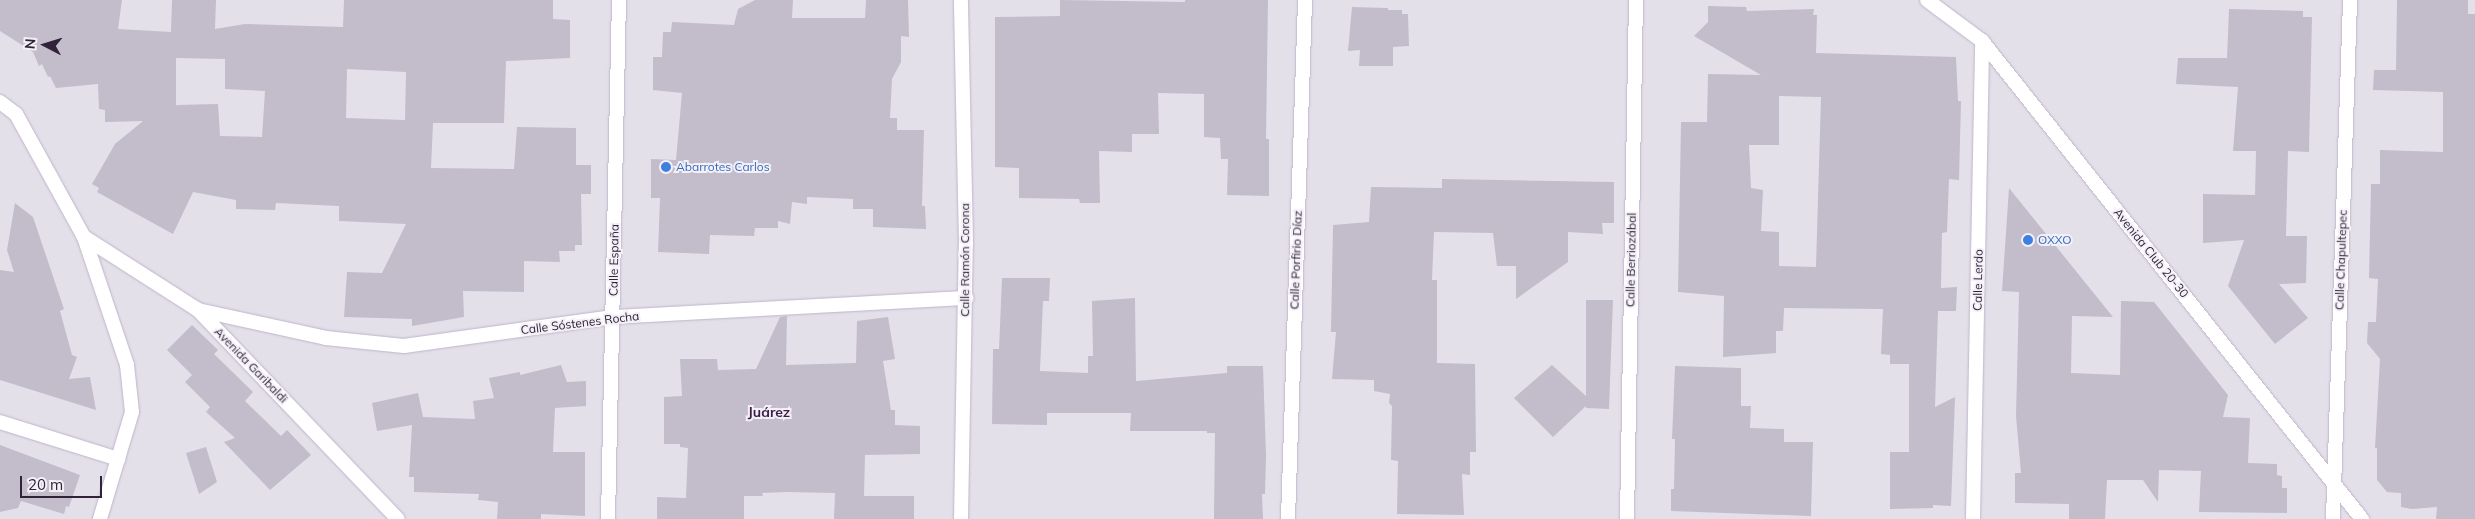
<!DOCTYPE html>
<meta charset="utf-8">
<style>
body{margin:0}
#map{position:relative;width:2475px;height:519px;overflow:hidden;background:#e4e0ea;font-family:Mulish,sans-serif}
div>[style]{position:absolute}
.building>*{inset:0;background:#c3bcca}
.roads{filter:drop-shadow(0 0 1px #bfb4c9) drop-shadow(0 0 1px #bfb4c9)}
.minor>*{height:14px;margin:-7px;padding:0 7px;transform-origin:7px;border-radius:7px;background:#fff}
.tertiary>*{height:14px;margin:-7px;padding:0 7px;transform-origin:7px;border-radius:7px;background:#fff}
.secondary>*{height:14px;margin:-7px;padding:0 7px;transform-origin:7px;border-radius:7px;background:#fff}
.dots>*{width:14px;height:14px;translate:-50% -50%;box-sizing:border-box;border:2px solid #f3f0f7;border-radius:50%}
span{translate:-50% -50%;white-space:nowrap;text-align:center;line-height:1.15;-webkit-text-stroke:4px #f3f0f7;paint-order:stroke}
.shop-label{font-size:12px;color:#366cbe}
.left{translate:0 -50%;text-align:left}
.street-label{font-size:12px;color:#302239}
.neighbourhood-label{font-size:14px;color:#3b1f49;font-weight:700}
.north{position:absolute;left:20px;top:20px;width:50px;height:50px;-webkit-text-stroke:4px #f3f0f7;paint-order:stroke;rotate:275deg;font-size:14px;font-weight:700;line-height:20px;text-align:center;color:#302239}
.north::after{content:'';display:block;margin:auto;width:18px;height:22px;background:#302239;clip-path:polygon(50% 0,100% 100%,50% 72%,0 100%)}
.scale{position:absolute;left:20px;top:476px;width:82px;height:22px;box-sizing:border-box;border:2px solid #302239;border-top:0;padding-left:6px;font-size:15px;line-height:18px;white-space:nowrap;color:#302239;-webkit-text-stroke:4px #f3f0f7;paint-order:stroke}
</style>
<div id="map">
<div class="building">
<div style="clip-path:polygon(evenodd,0 0,122px 0,118px 29px,171px 32px,172px 0,216px 0,215px 29px,245px 24px,343px 27px,344px 0,553px 0,553px 19px,570px 20px,570px 58px,506px 61px,504px 123px,433px 123px,431px 168px,514px 169px,517px 127px,576px 128px,576px 165px,591px 165px,591px 194px,581px 194px,582px 245px,575px 245px,575px 251px,559px 251px,560px 262px,524px 261px,524px 292px,463px 291px,464px 317px,412px 326px,412px 319px,344px 317px,347px 272px,382px 273px,406px 224px,339px 221px,339px 206px,276px 203px,275px 210px,236px 209px,236px 200px,193px 192px,173px 234px,142px 217px,97px 192px,99px 188px,92px 184px,115px 144px,143px 121px,105px 122px,105px 110px,99px 109px,98px 84px,56px 88px,50px 76px,48px 77px,42px 64px,39px 66px,33px 52px,0 31px,0 0,176px 58px,225px 59px,225px 89px,265px 91px,262px 137px,220px 136px,218px 104px,176px 105px,176px 58px,0 0,347px 69px,406px 72px,405px 120px,346px 118px,347px 69px)"></div>
<div style="clip-path:polygon(755px 0,793px 0,792px 18px,865px 18px,866px 0,908px 0,909px 37px,901px 36px,901px 62px,892px 79px,890px 118px,897px 118px,897px 130px,924px 130px,922px 206px,925px 206px,926px 229px,873px 227px,873px 209px,853px 209px,853px 199px,807px 197px,807px 204px,792px 202px,790px 224px,778px 221px,778px 228px,755px 228px,754px 236px,710px 235px,709px 254px,658px 252px,660px 198px,651px 198px,651px 159px,676px 160px,682px 93px,653px 90px,653px 57px,662px 57px,663px 32px,671px 32px,672px 22px,734px 25px,738px 9px)"></div>
<div style="clip-path:polygon(1060px 0,1185px 2px,1185px 0,1268px 0,1266px 139px,1269px 139px,1269px 196px,1227px 195px,1228px 159px,1221px 159px,1220px 138px,1204px 137px,1204px 94px,1158px 93px,1159px 134px,1132px 134px,1132px 152px,1099px 151px,1100px 203px,1080px 203px,1079px 199px,1019px 198px,1019px 168px,995px 167px,995px 17px,1060px 16px)"></div>
<div style="clip-path:polygon(2397px 0,2468px 0,2468px 14px,2475px 14px,2475px 519px,2436px 519px,2437px 507px,2412px 509px,2401px 507px,2401px 493px,2387px 492px,2377px 480px,2377px 448px,2375px 448px,2380px 359px,2367px 343px,2368px 322px,2376px 322px,2378px 279px,2369px 278px,2371px 184px,2380px 184px,2380px 150px,2443px 152px,2443px 92px,2373px 90px,2374px 70px,2396px 70px)"></div>
<div style="clip-path:polygon(evenodd,1708px 6px,1746px 7px,1747px 11px,1814px 9px,1813px 15px,1817px 15px,1816px 53px,1956px 57px,1958px 101px,1961px 101px,1959px 180px,1949px 179px,1947px 232px,1942px 233px,1941px 288px,1957px 287px,1956px 311px,1938px 311px,1935px 407px,1955px 397px,1951px 506px,1933px 505px,1933px 508px,1890px 509px,1890px 452px,1909px 452px,1909px 364px,1890px 364px,1890px 355px,1881px 354px,1883px 309px,1784px 308px,1783px 331px,1776px 331px,1776px 353px,1723px 357px,1724px 296px,1678px 292px,1681px 122px,1707px 122px,1708px 74px,1761px 75px,1694px 36px,1708px 22px,1708px 6px,1779px 96px,1821px 97px,1816px 267px,1779px 266px,1779px 232px,1761px 231px,1763px 190px,1751px 188px,1749px 145px,1779px 145px,1779px 96px)"></div>
<div style="clip-path:polygon(1352px 7px,1388px 8px,1388px 10px,1402px 10px,1402px 14px,1408px 14px,1409px 46px,1393px 47px,1393px 66px,1359px 66px,1360px 50px,1348px 51px)"></div>
<div style="clip-path:polygon(2229px 9px,2303px 11px,2303px 17px,2312px 17px,2309px 152px,2288px 151px,2286px 236px,2307px 236px,2306px 283px,2279px 284px,2308px 318px,2275px 344px,2228px 286px,2244px 240px,2203px 243px,2203px 194px,2255px 195px,2256px 151px,2233px 151px,2238px 87px,2176px 84px,2178px 58px,2227px 58px)"></div>
<div style="clip-path:polygon(1442px 179px,1614px 182px,1614px 223px,1602px 223px,1603px 234px,1568px 232px,1568px 262px,1516px 299px,1516px 266px,1497px 266px,1493px 233px,1434px 232px,1432px 280px,1437px 280px,1437px 363px,1475px 364px,1476px 452px,1470px 452px,1470px 475px,1462px 474px,1464px 515px,1397px 514px,1398px 461px,1391px 460px,1392px 406px,1389px 403px,1390px 394px,1374px 391px,1374px 380px,1332px 379px,1336px 332px,1331px 332px,1333px 225px,1369px 222px,1371px 187px,1442px 188px)"></div>
<div style="clip-path:polygon(2009px 188px,2113px 317px,2072px 316px,2071px 373px,2120px 375px,2121px 301px,2154px 302px,2228px 395px,2223px 417px,2250px 418px,2248px 463px,2277px 464px,2277px 475px,2282px 476px,2282px 488px,2287px 488px,2287px 513px,2199px 512px,2201px 471px,2159px 470px,2158px 502px,2143px 480px,2107px 480px,2105px 519px,2069px 519px,2069px 504px,2015px 503px,2015px 473px,2021px 473px,2016px 416px,2019px 292px,2002px 291px)"></div>
<div style="clip-path:polygon(15px 203px,33px 217px,64px 309px,60px 311px,72px 355px,77px 357px,69px 379px,90px 377px,96px 410px,0 380px,0 270px,14px 272px,7px 250px)"></div>
<div style="clip-path:polygon(1002px 278px,1050px 278px,1049px 301px,1043px 301px,1040px 371px,1088px 373px,1088px 356px,1093px 356px,1092px 301px,1135px 298px,1136px 381px,1227px 373px,1227px 366px,1263px 366px,1266px 456px,1265px 494px,1262px 494px,1263px 519px,1214px 519px,1215px 433px,1207px 433px,1207px 431px,1130px 431px,1131px 413px,1047px 413px,1047px 425px,992px 424px,993px 349px,999px 349px)"></div>
<div style="clip-path:polygon(1586px 300px,1613px 300px,1609px 409px,1586px 408px,1586px 406px,1553px 437px,1514px 398px,1552px 365px,1586px 396px)"></div>
<div style="clip-path:polygon(787px 316px,786px 365px,856px 363px,857px 321px,888px 317px,895px 359px,883px 361px,891px 410px,895px 410px,895px 425px,920px 426px,920px 454px,865px 455px,864px 496px,914px 496px,914px 519px,834px 519px,835px 493px,787px 492px,762px 493px,763px 496px,744px 496px,744px 519px,657px 519px,657px 497px,686px 498px,688px 448px,680px 447px,680px 444px,664px 444px,664px 397px,682px 396px,680px 359px,717px 359px,718px 370px,756px 369px,780px 317px)"></div>
<div style="clip-path:polygon(192px 325px,218px 350px,214px 354px,253px 392px,245px 401px,281px 436px,287px 430px,311px 455px,270px 490px,224px 442px,235px 438px,206px 412px,210px 407px,185px 382px,192px 375px,167px 350px)"></div>
<div style="clip-path:polygon(561px 365px,567px 382px,586px 381px,586px 406px,555px 408px,553px 452px,585px 452px,585px 516px,541px 514px,541px 519px,497px 519px,498px 502px,478px 500px,479px 494px,414px 492px,414px 477px,409px 477px,412px 425px,377px 431px,372px 403px,418px 393px,423px 417px,475px 419px,473px 401px,494px 398px,489px 378px,520px 372px,520px 375px)"></div>
<div style="clip-path:polygon(1675px 366px,1741px 368px,1741px 406px,1751px 406px,1750px 428px,1784px 429px,1784px 442px,1813px 442px,1811px 516px,1671px 511px,1671px 489px,1674px 489px,1675px 439px,1672px 439px)"></div>
<div style="clip-path:polygon(0 445px,80px 475px,69px 507px,66px 506px,64px 514px,21px 501px,18px 508px,0 512px)"></div>
<div style="clip-path:polygon(206px 447px,217px 482px,199px 494px,186px 453px)"></div>
</div>
<div class="roads">
<div class="minor">
<div style="left:84px;top:237px;width:135px;rotate:71.4deg"></div>
<div style="left:127px;top:365px;width:47px;rotate:83.9deg"></div>
<div style="left:132px;top:412px;width:112px;rotate:106.7deg"></div>
<div style="left:198px;top:310px;width:131px;rotate:12.3deg"></div>
<div style="left:326px;top:338px;width:78px;rotate:5.9deg"></div>
<div style="left:404px;top:346px;width:211px;rotate:-7.9deg"></div>
<div style="left:613px;top:317px;width:354px;rotate:-3.1deg"></div>
<div style="left:0;top:422px;width:124px;rotate:17.4deg"></div>
<div style="left:608px;top:519px;width:519px;rotate:-88.79deg"></div>
<div style="left:961px;top:519px;width:275px;rotate:-89deg"></div>
<div style="left:966px;top:244px;width:244px;rotate:-91.2deg"></div>
<div style="left:1288px;top:519px;width:519px;rotate:-88.12deg"></div>
<div style="left:1627px;top:519px;width:519px;rotate:-89.01deg"></div>
<div style="left:1973px;top:519px;width:478px;rotate:-88.9deg"></div>
<div style="left:2333px;top:519px;width:519px;rotate:-88.12deg"></div>
</div>
<div class="tertiary">
<div style="left:0;top:102px;width:20px;rotate:37deg"></div>
<div style="left:16px;top:114px;width:141px;rotate:61.1deg"></div>
<div style="left:84px;top:237px;width:135px;rotate:32.6deg"></div>
<div style="left:198px;top:310px;width:289px;rotate:46.3deg"></div>
</div>
<div class="secondary">
<div style="left:1927px;top:0;width:69px;rotate:36.7deg"></div>
<div style="left:1982px;top:41px;width:611px;rotate:51.52deg"></div>
</div>
</div>
<div class="dots">
<div style="left:666px;top:167px;background:#3f7fe0"></div>
<div style="left:2028px;top:240px;background:#3f7fe0"></div>
</div>
<div class="shop-label">
<span class="left" style="left:676px;top:167px">Abarrotes Carlos</span>
<span class="left" style="left:2038px;top:240px">OXXO</span>
</div>
<div class="street-label">
<span style="left:2151px;top:253px;rotate:51deg">Avenida Club 20-30</span>
<span style="left:614px;top:260px;rotate:-89deg">Calle España</span>
<span style="left:965px;top:260px;rotate:-90deg">Calle Ramón Corona</span>
<span style="left:1296px;top:260px;rotate:-88deg">Calle Porfirio Díaz</span>
<span style="left:1631px;top:260px;rotate:-89deg">Calle Berriozábal</span>
<span style="left:2341px;top:260px;rotate:-88deg">Calle Chapultepec</span>
<span style="left:1978px;top:280px;rotate:-89deg">Calle Lerdo</span>
<span style="left:580px;top:323px;rotate:-7deg">Calle Sóstenes Rocha</span>
<span style="left:251px;top:365px;rotate:46deg">Avenida Garibaldi</span>
</div>
<div class="neighbourhood-label">
<span style="left:769px;top:412px">Juárez</span>
</div>
<div class="north">N</div>
<div class="scale">20 m</div>
</div>
